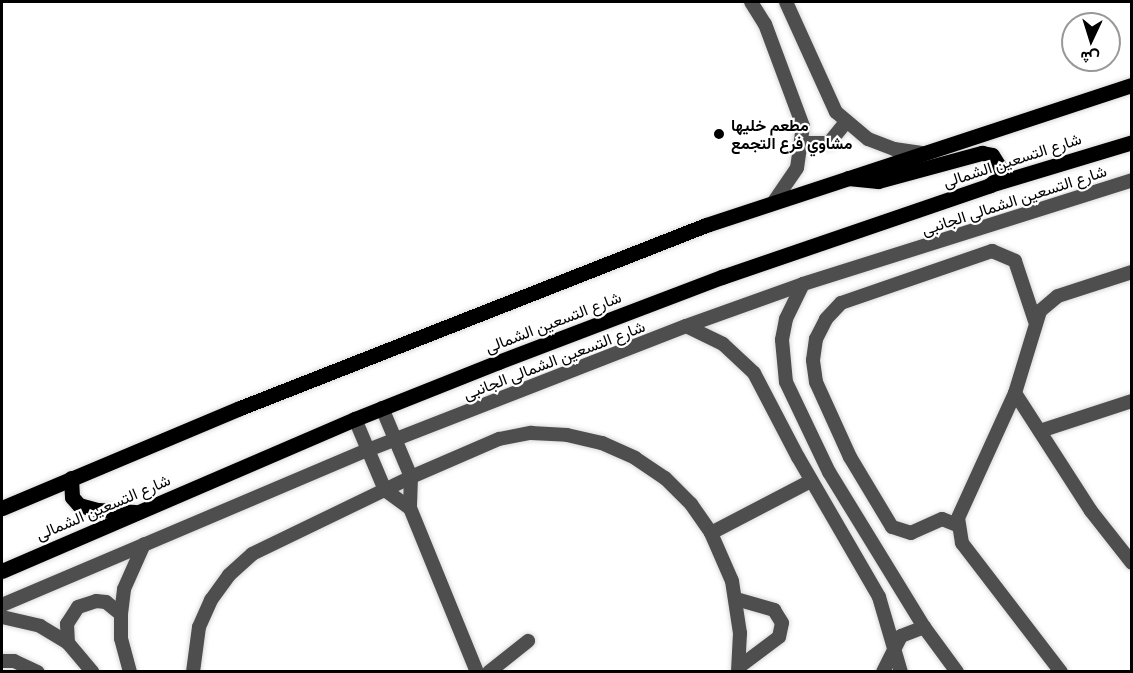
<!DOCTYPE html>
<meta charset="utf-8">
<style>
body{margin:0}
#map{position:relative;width:1133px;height:673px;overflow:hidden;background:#fff;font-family:"Archivo Narrow",Vazirmatn,sans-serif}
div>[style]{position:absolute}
.roads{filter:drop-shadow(0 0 2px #dbdbdb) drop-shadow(0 0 2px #dbdbdb)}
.minor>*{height:14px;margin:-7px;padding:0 7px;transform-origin:7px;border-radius:7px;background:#4e4e4e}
.major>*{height:15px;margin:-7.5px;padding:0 7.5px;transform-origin:7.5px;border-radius:7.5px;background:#000}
.dots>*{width:16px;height:16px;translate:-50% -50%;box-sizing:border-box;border:3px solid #fff;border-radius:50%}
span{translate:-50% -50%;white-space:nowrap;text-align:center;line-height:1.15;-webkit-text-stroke:4.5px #fff;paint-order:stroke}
.poi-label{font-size:16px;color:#000;font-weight:700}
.left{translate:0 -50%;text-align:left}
.street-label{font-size:16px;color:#000}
.frame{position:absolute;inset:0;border:3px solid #000;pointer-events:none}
.north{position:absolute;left:1061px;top:12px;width:60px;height:60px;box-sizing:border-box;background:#fff;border:2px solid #999;border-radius:50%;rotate:184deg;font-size:16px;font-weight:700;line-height:24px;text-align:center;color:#000}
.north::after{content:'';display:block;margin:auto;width:21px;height:27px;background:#000;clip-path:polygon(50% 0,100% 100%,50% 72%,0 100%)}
</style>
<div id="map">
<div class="roads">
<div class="minor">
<div style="left:751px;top:2px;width:26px;rotate:58deg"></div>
<div style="left:765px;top:24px;width:109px;rotate:69.6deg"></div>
<div style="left:803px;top:126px;width:42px;rotate:98.1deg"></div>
<div style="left:797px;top:168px;width:42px;rotate:124.4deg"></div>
<div style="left:786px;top:2px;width:121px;rotate:65.6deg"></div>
<div style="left:836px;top:112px;width:42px;rotate:40.2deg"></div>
<div style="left:868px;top:139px;width:28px;rotate:21deg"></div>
<div style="left:894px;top:149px;width:28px;rotate:8deg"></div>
<div style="left:803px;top:143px;width:26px"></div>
<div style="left:829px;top:143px;width:27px;rotate:-51deg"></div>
<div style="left:803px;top:284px;width:39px;rotate:116deg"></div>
<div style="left:786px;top:319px;width:21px;rotate:101deg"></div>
<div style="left:782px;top:340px;width:42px;rotate:84.6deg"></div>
<div style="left:786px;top:382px;width:100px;rotate:64.5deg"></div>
<div style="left:829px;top:472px;width:182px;rotate:58.5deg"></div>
<div style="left:924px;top:627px;width:56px;rotate:53.7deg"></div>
<div style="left:686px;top:326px;width:41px;rotate:25.9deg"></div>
<div style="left:723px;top:344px;width:42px;rotate:43.1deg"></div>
<div style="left:754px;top:373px;width:95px;rotate:62.4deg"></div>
<div style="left:798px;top:457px;width:162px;rotate:59.9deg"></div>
<div style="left:879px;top:597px;width:78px;rotate:73.7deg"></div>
<div style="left:1015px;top:393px;width:140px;rotate:57.2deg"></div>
<div style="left:1091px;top:511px;width:66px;rotate:51.7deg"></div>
<div style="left:382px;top:408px;width:75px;rotate:67.2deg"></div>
<div style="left:411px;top:477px;width:31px;rotate:92deg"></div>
<div style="left:410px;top:508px;width:177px;rotate:67.8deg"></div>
<div style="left:355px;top:419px;width:77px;rotate:67.1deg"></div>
<div style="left:385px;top:490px;width:31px;rotate:36deg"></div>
<div style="left:1040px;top:431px;width:97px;rotate:-18.1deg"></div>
<div style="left:957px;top:525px;width:16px;rotate:-158deg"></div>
<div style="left:942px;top:519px;width:34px;rotate:156deg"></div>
<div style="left:911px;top:533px;width:20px;rotate:-162deg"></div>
<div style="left:892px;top:527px;width:82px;rotate:-121deg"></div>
<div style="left:850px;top:457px;width:82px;rotate:-114.4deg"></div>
<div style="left:816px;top:382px;width:22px;rotate:-98deg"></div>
<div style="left:813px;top:360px;width:21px;rotate:-82deg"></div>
<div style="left:816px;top:339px;width:22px;rotate:-63deg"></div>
<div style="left:826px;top:319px;width:22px;rotate:-47deg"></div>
<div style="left:841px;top:303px;width:160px;rotate:-19deg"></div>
<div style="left:992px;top:251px;width:25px;rotate:23deg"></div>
<div style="left:1015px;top:261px;width:63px;rotate:71.6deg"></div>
<div style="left:711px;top:533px;width:113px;rotate:-27.5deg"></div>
<div style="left:736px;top:599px;width:40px;rotate:16deg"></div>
<div style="left:774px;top:610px;width:15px;rotate:58deg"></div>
<div style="left:782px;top:623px;width:14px;rotate:102deg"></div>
<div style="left:779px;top:637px;width:50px;rotate:143.1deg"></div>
<div style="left:2px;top:605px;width:397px;rotate:-23deg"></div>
<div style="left:368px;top:450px;width:341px;rotate:-21.3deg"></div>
<div style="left:686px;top:326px;width:124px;rotate:-19.7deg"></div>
<div style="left:803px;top:284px;width:345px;rotate:-17.5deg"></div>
<div style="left:2px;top:617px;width:39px;rotate:13deg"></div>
<div style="left:40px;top:626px;width:33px;rotate:31deg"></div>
<div style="left:68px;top:643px;width:38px;rotate:50deg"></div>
<div style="left:68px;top:643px;width:19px;rotate:-93deg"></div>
<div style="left:67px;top:624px;width:20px;rotate:-57deg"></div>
<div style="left:78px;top:607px;width:19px;rotate:-18deg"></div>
<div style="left:96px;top:601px;width:10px;rotate:6deg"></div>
<div style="left:106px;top:602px;width:19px;rotate:39deg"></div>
<div style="left:2px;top:661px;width:12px"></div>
<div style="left:14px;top:661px;width:26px;rotate:25deg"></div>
<div style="left:130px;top:672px;width:35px;rotate:-105deg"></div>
<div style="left:121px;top:638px;width:24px;rotate:-90deg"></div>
<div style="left:121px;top:614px;width:25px;rotate:-83deg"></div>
<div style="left:124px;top:589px;width:49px;rotate:-66deg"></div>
<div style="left:193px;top:672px;width:45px;rotate:-82.4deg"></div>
<div style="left:199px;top:627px;width:30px;rotate:-66deg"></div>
<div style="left:211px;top:600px;width:31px;rotate:-54deg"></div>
<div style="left:229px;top:575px;width:31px;rotate:-42deg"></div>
<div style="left:252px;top:554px;width:177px;rotate:-25.8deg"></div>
<div style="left:411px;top:477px;width:96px;rotate:-23.4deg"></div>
<div style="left:499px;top:439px;width:33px;rotate:-11deg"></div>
<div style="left:531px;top:433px;width:36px;rotate:3deg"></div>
<div style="left:567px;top:435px;width:36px;rotate:13deg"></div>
<div style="left:602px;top:443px;width:36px;rotate:24deg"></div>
<div style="left:635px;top:458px;width:36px;rotate:34deg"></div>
<div style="left:665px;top:478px;width:37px;rotate:45deg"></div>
<div style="left:691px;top:504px;width:35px;rotate:55deg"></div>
<div style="left:711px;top:533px;width:52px;rotate:66.4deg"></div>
<div style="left:732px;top:581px;width:53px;rotate:81.3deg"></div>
<div style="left:740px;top:633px;width:39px;rotate:93deg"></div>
<div style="left:489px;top:672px;width:50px;rotate:-38.5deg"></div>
<div style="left:883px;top:672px;width:40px;rotate:-63.4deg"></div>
<div style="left:901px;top:636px;width:25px;rotate:-21deg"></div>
<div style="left:1061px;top:672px;width:163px;rotate:-127.5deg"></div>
<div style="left:962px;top:543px;width:25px;rotate:-99deg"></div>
<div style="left:958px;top:518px;width:137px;rotate:-65.5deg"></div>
<div style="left:1015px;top:393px;width:86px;rotate:-73deg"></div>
<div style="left:1040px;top:311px;width:23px;rotate:-40deg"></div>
<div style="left:1058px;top:296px;width:78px;rotate:-18deg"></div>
</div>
<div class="major">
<div style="left:848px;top:178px;width:30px;rotate:6deg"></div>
<div style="left:878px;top:181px;width:108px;rotate:-15.1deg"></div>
<div style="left:982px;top:153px;width:10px;rotate:11deg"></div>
<div style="left:992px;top:155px;width:15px;rotate:58deg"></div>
<div style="left:1000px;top:168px;width:10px;rotate:101deg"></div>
<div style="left:998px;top:178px;width:11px;rotate:139deg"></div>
<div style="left:71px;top:478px;width:19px;rotate:87deg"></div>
<div style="left:72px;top:497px;width:11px;rotate:49deg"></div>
<div style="left:79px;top:505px;width:20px;rotate:15deg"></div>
<div style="left:98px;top:510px;width:37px;rotate:3deg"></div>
<div style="left:2px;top:508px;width:258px;rotate:-22.8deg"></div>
<div style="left:240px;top:408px;width:501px;rotate:-21.44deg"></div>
<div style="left:706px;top:225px;width:448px;rotate:-18.2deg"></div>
<div style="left:2px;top:571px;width:384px;rotate:-23.3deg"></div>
<div style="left:355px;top:419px;width:154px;rotate:-21.7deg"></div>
<div style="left:498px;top:362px;width:240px;rotate:-20.8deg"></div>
<div style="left:722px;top:277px;width:283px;rotate:-18.9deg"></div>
<div style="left:990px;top:185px;width:148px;rotate:-16.8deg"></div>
</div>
</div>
<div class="dots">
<div style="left:719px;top:134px;background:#000"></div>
</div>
<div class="poi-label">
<span class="left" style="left:731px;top:134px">مطعم خليها<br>مشاوي فرع التجمع</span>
</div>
<div class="street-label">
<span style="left:1012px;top:160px;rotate:-18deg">شارع التسعين الشمالى</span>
<span style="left:1014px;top:200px;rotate:-18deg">شارع التسعين الشمالى الجانبى</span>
<span style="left:553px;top:322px;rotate:-21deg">شارع التسعين الشمالى</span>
<span style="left:554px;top:360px;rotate:-21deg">شارع التسعين الشمالى الجانبى</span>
<span style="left:103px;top:507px;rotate:-23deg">شارع التسعين الشمالى</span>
</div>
<div class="frame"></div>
<div class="north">ش</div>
</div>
